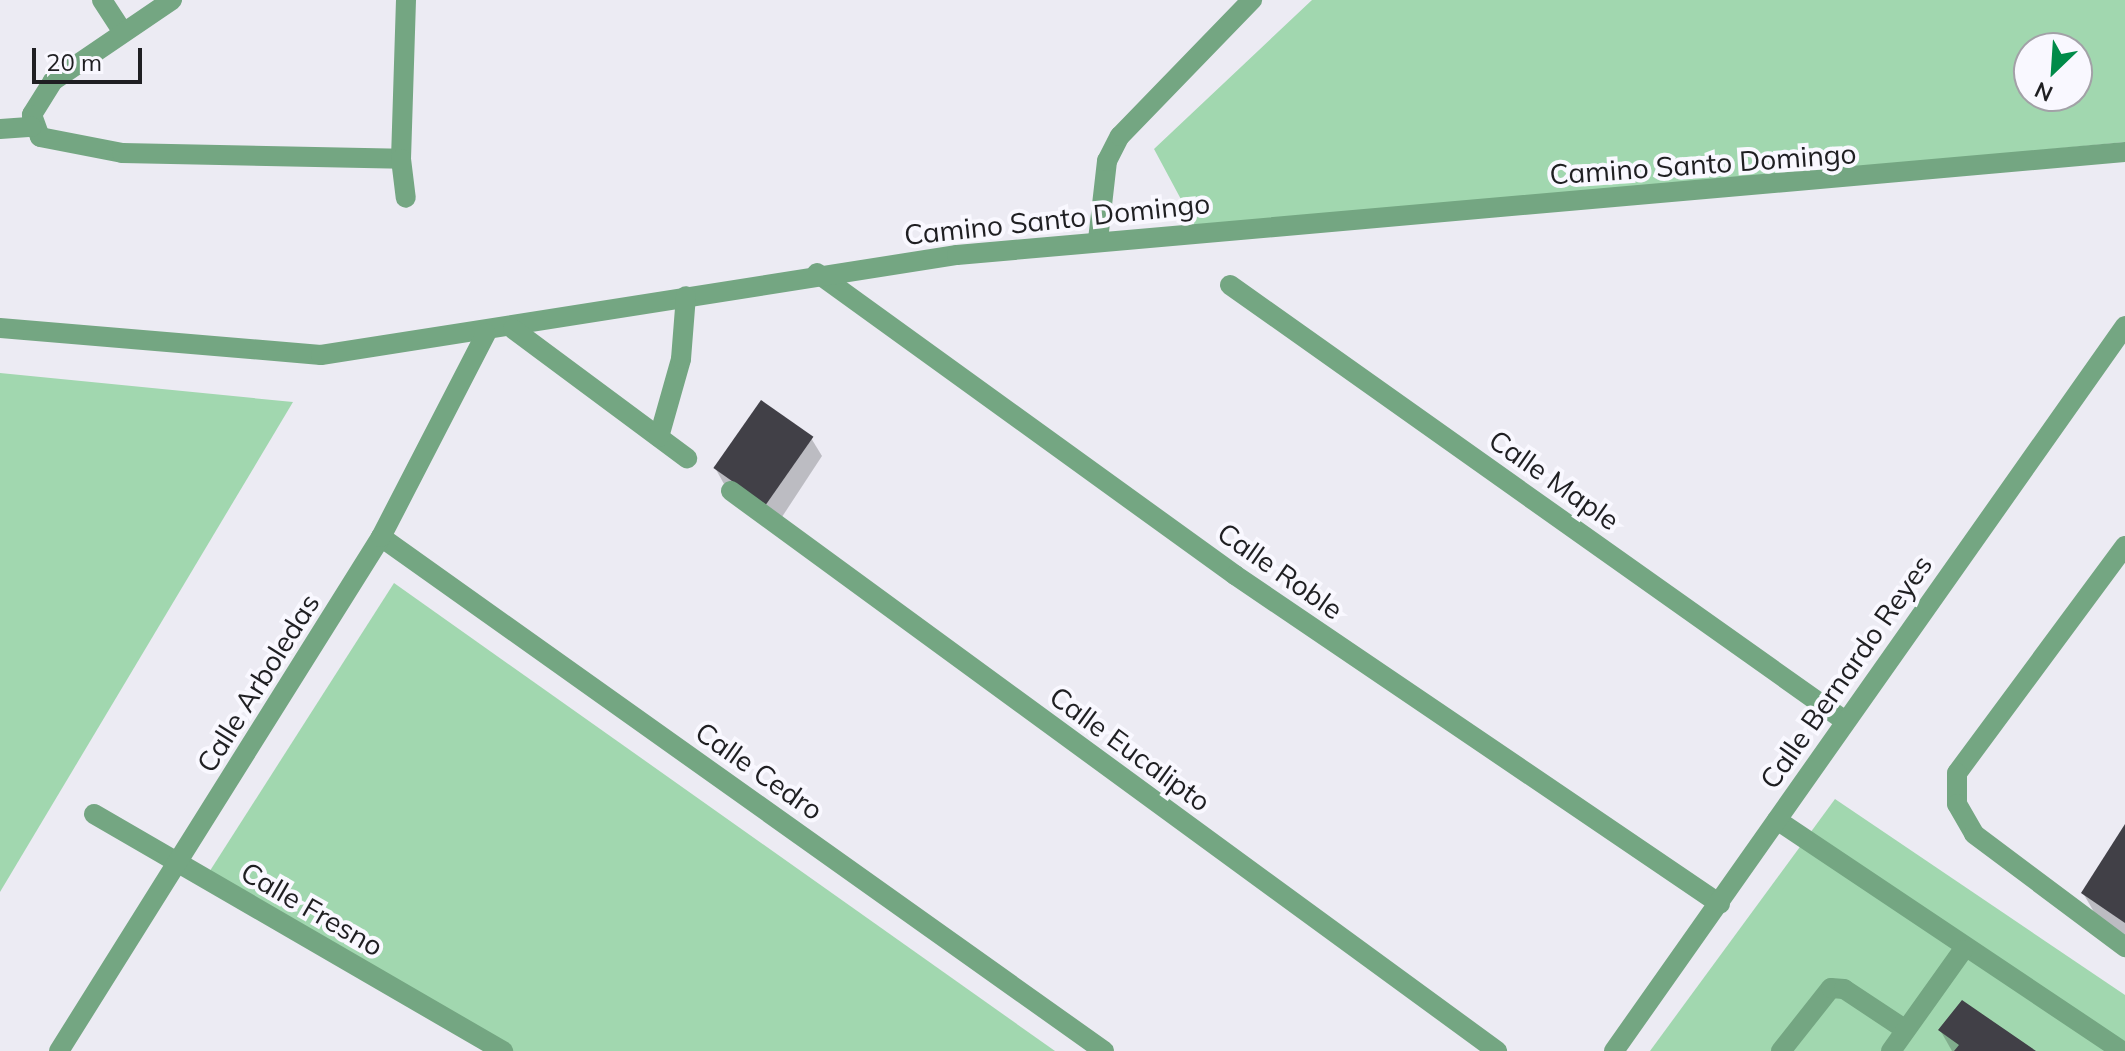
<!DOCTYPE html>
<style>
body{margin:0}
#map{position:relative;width:2125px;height:1051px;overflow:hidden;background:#ecebf3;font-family:Mulish,sans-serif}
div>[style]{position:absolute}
.green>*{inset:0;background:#a1d7af}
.shadow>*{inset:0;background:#0003}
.building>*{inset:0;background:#414047;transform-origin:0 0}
.minor>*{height:20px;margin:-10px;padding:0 10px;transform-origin:10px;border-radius:10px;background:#74a682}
span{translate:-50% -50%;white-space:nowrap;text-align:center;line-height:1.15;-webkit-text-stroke:8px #f9f8ff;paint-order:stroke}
.street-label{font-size:28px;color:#1f1f22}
.north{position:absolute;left:2013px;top:32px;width:80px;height:80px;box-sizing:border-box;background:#f9f8ff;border:2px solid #a2a1a7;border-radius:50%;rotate:205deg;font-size:22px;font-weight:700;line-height:32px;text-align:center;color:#1f1f22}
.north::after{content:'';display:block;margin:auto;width:28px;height:36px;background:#008b49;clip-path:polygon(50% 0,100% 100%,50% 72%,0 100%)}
.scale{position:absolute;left:32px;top:48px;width:110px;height:36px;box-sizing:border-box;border:4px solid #1f1f22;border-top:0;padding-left:10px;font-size:24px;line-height:28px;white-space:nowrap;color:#1f1f22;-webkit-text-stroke:6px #f9f8ff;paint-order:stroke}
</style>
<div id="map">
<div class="green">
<div style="clip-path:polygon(evenodd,1312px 0,2125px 0,2125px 142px,1198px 231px,1154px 149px,1312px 0,2029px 48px,2077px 48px,2077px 96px,2029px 96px,2029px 48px)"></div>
<div style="clip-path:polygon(0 373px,293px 402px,0 892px)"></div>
<div style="clip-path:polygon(394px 583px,1055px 1051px,513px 1051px,206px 877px)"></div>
<div style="clip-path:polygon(1835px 799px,2125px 995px,2125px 1051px,1650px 1051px)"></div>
</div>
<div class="shadow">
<div style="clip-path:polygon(811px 438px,822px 456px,778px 523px,724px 484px,714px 466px)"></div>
<div style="clip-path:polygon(2125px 828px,2125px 938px,2098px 919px,2083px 893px)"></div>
<div style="clip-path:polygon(1940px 1030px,2033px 1051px,1952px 1051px)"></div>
</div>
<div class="building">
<div style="left:761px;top:400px;width:64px;height:83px;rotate:35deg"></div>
<div style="clip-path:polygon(2125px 824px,2125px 923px,2081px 893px)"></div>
<div style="clip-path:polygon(1962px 1000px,2036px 1051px,1954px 1051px,1959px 1045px,1938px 1030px)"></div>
</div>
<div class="minor">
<div style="left:102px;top:0;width:37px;rotate:57deg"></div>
<div style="left:172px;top:0;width:144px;rotate:145.8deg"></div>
<div style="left:53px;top:81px;width:40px;rotate:122deg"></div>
<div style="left:32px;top:115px;width:23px;rotate:70deg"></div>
<div style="left:40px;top:137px;width:84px;rotate:11deg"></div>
<div style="left:122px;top:153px;width:279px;rotate:1.2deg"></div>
<div style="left:401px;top:159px;width:159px;rotate:-88.2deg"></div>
<div style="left:0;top:129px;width:32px;rotate:-4deg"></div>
<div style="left:401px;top:159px;width:39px;rotate:83deg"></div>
<div style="left:1098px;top:240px;width:80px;rotate:-83.5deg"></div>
<div style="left:1107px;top:161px;width:28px;rotate:-63deg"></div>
<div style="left:1120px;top:136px;width:190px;rotate:-45.9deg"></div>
<div style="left:817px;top:273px;width:516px;rotate:35.85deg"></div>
<div style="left:1235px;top:575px;width:586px;rotate:34.15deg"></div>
<div style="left:1230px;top:285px;width:754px;rotate:35.33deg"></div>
<div style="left:0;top:328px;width:322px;rotate:4.8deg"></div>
<div style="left:321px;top:355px;width:644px;rotate:-8.94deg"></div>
<div style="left:957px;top:255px;width:1173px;rotate:-5.04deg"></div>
<div style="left:513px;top:329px;width:217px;rotate:36.6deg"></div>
<div style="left:659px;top:437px;width:81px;rotate:-74.2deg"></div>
<div style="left:681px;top:359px;width:63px;rotate:-85.5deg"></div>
<div style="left:731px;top:491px;width:949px;rotate:36.17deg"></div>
<div style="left:381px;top:537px;width:887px;rotate:35.41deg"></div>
<div style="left:2125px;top:546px;width:282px;rotate:126.5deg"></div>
<div style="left:1957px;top:773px;width:31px;rotate:90deg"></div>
<div style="left:1957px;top:804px;width:34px;rotate:60deg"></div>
<div style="left:1974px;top:834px;width:189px;rotate:36.8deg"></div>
<div style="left:94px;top:814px;width:473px;rotate:30.1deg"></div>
<div style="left:1777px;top:820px;width:415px;rotate:33.8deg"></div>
<div style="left:59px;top:1051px;width:607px;rotate:-57.93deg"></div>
<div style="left:381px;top:537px;width:229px;rotate:-62.7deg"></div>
<div style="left:1614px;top:1051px;width:887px;rotate:-54.82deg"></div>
<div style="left:1781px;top:1051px;width:80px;rotate:-51.6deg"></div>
<div style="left:1831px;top:988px;width:13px;rotate:4deg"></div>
<div style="left:1844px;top:989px;width:74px;rotate:33.5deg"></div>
<div style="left:1891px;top:1051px;width:124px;rotate:-54.5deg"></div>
</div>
<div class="street-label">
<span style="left:1703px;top:164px;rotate:-4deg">Camino Santo Domingo</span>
<span style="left:1057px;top:219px;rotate:-6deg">Camino Santo Domingo</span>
<span style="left:1554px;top:480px;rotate:35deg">Calle Maple</span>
<span style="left:1280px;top:571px;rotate:35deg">Calle Roble</span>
<span style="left:1846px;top:672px;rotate:-55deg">Calle Bernardo Reyes</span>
<span style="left:258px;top:683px;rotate:-58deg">Calle Arboledas</span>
<span style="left:1130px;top:749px;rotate:36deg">Calle Eucalipto</span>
<span style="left:759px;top:771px;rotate:35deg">Calle Cedro</span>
<span style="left:312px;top:909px;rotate:30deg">Calle Fresno</span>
</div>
<div class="north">N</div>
<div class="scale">20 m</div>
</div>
